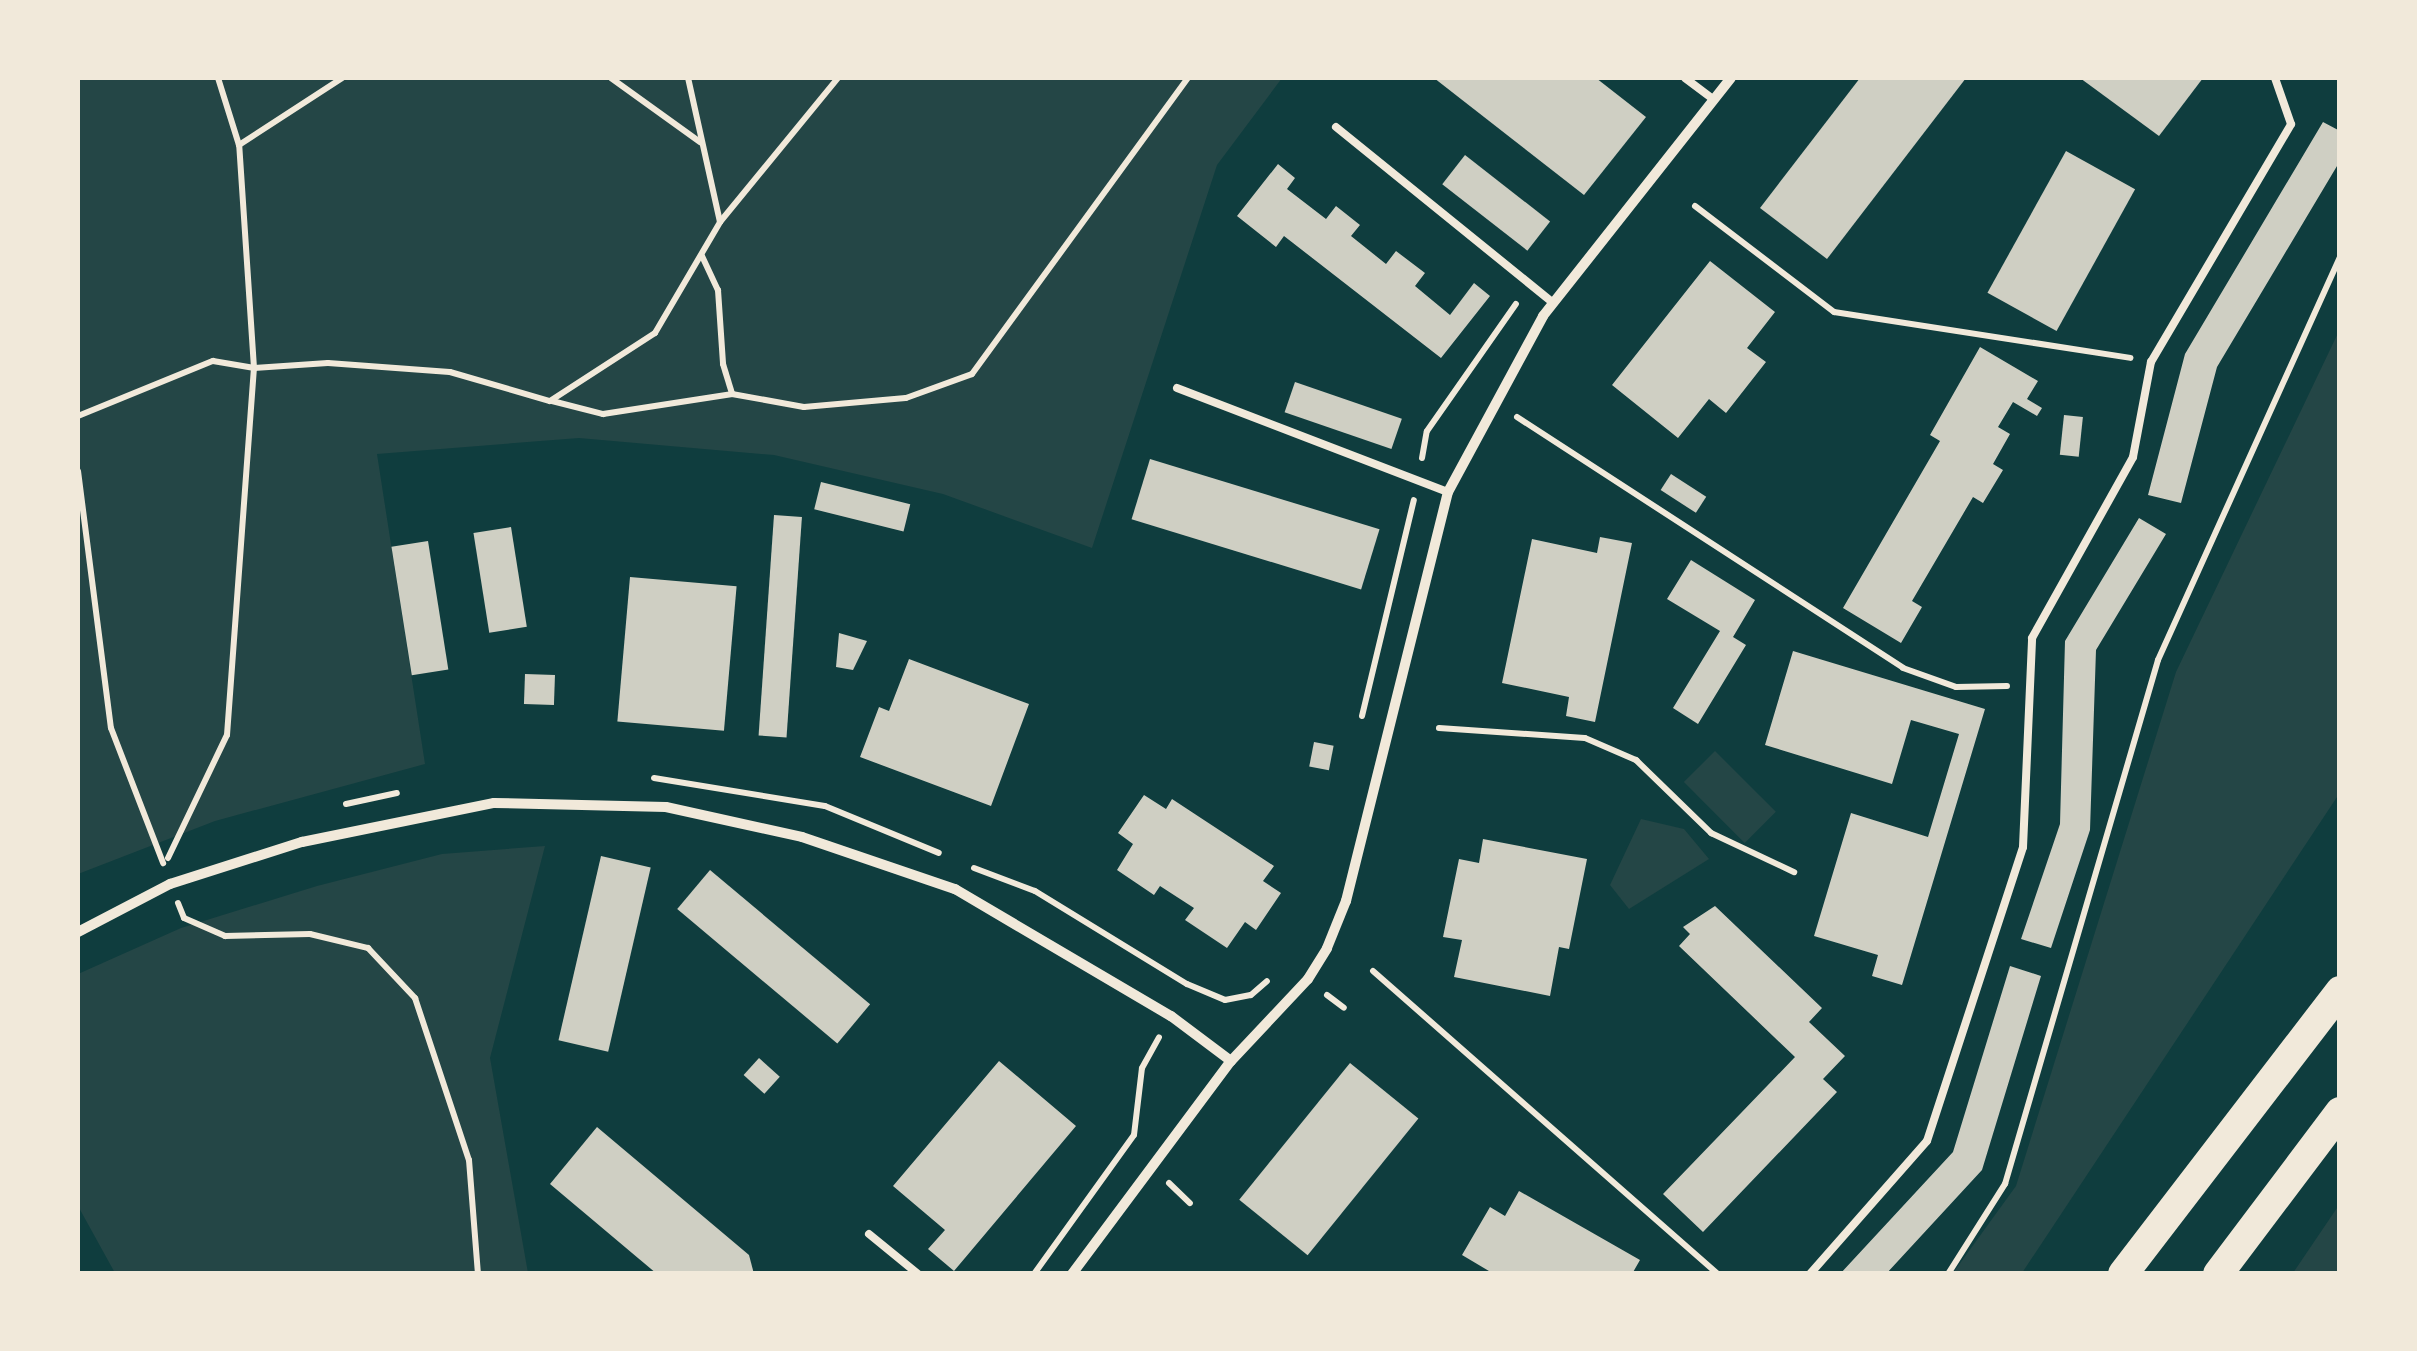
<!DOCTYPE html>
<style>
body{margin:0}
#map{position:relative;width:2417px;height:1351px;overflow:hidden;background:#0f3d3e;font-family:Mulish,sans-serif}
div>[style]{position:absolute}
.green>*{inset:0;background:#244646;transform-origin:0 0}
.building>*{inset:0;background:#cfcfc3;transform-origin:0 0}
.path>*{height:6px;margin:-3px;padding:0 3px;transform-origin:3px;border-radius:3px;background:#f1e9da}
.service>*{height:8px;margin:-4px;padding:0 4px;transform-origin:4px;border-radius:4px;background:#f1e9da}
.minor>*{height:10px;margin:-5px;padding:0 5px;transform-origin:5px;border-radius:5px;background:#f1e9da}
.motorway>*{height:30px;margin:-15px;padding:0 15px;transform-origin:15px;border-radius:15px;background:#f1e9da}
span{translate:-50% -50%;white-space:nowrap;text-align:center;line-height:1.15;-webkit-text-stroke:9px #f1e9da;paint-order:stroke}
.frame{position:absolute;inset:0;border:80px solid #f1e9da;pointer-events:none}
</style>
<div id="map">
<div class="green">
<div style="clip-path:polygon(78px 78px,1282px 78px,1217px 165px,1092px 548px,943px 494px,774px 455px,579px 438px,377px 454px,425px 764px,215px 821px,78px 874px)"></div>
<div style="clip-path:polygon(2339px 331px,2339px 794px,2022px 1273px,1953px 1273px,2016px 1186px,2176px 672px)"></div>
<div style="left:1715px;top:751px;width:86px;height:44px;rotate:45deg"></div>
<div style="clip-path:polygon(1641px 819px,1684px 829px,1709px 859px,1629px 909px,1610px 885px)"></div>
<div style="clip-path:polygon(545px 846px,490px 1058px,528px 1273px,115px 1273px,78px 1206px,78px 974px,181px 928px,317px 886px,442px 854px)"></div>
<div style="clip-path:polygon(2339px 1205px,2339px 1272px,2293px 1273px)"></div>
</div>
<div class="building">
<div style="clip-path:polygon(1434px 78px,1596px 78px,1646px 117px,1584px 195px)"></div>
<div style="clip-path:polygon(1860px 78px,1966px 78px,1827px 259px,1760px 208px)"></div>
<div style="clip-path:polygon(2080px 78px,2203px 78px,2159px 136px)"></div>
<div style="clip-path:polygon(2323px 122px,2340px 131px,2340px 161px,2217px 367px,2181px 503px,2148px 495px,2185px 354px)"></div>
<div style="left:2066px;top:151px;width:79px;height:162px;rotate:29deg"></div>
<div style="left:1465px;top:155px;width:108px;height:37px;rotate:38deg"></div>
<div style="clip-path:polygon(1278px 164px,1295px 178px,1287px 189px,1326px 219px,1336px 206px,1360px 225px,1351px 236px,1386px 264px,1396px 251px,1425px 273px,1415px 286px,1450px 315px,1474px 283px,1490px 296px,1441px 358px,1284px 236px,1276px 247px,1237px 216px)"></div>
<div style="clip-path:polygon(1710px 261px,1775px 312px,1747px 348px,1766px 362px,1726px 413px,1709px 399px,1678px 438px,1612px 385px)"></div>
<div style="clip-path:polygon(1980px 347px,2038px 381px,2027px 399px,2042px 408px,2037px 416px,2013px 402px,1998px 427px,2010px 434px,1993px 464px,2003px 470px,1983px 503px,1973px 497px,1912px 601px,1922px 607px,1901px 643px,1843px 608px,1940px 441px,1930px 435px)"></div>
<div style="left:1295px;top:382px;width:113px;height:32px;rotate:19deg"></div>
<div style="left:2064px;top:415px;width:19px;height:40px;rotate:6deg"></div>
<div style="left:1150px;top:459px;width:240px;height:63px;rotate:17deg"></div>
<div style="left:1671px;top:474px;width:42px;height:19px;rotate:33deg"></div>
<div style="left:821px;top:482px;width:92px;height:28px;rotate:14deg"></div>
<div style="left:774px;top:515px;width:28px;height:221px;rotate:4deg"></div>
<div style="clip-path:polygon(2139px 518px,2166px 534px,2096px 650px,2090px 830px,2051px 948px,2021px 939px,2060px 824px,2065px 641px)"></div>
<div style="left:511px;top:527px;width:101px;height:38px;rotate:81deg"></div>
<div style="clip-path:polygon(1600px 537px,1632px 543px,1595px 722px,1566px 716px,1569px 697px,1502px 683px,1532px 539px,1597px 553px)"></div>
<div style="left:428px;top:541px;width:130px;height:37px;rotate:81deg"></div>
<div style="clip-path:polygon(1691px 560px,1755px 600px,1733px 637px,1746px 645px,1698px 724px,1673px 708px,1720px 631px,1667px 599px)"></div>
<div style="left:630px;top:577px;width:107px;height:145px;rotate:5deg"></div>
<div style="clip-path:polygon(839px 633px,867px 641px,853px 670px,836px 667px)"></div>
<div style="clip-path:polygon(1793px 651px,1985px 709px,1902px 985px,1872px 976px,1878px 955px,1814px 936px,1851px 813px,1928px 837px,1959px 734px,1911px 720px,1892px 784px,1765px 745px)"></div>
<div style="clip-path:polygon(909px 659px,1029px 704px,991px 806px,860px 757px,879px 707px,889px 711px)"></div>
<div style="left:525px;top:674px;width:30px;height:30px;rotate:2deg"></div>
<div style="left:1314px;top:742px;width:20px;height:25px;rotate:11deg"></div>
<div style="clip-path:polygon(1144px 795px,1166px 809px,1172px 799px,1274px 866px,1263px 881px,1281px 893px,1256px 930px,1245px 922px,1227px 948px,1185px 920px,1194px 908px,1160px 886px,1154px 895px,1117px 870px,1133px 844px,1118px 833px)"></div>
<div style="clip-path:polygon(1483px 839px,1587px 859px,1569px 949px,1559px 947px,1550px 996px,1454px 977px,1462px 940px,1443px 937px,1459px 859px,1479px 863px)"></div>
<div style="left:601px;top:856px;width:51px;height:189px;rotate:13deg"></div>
<div style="left:710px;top:870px;width:209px;height:51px;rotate:40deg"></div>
<div style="clip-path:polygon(1715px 906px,1822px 1008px,1809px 1022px,1845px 1056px,1823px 1079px,1837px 1092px,1703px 1232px,1663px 1194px,1795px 1057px,1679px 946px,1690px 934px,1683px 927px)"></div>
<div style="clip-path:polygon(2010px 966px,2041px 976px,1982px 1170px,1886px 1274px,1840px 1274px,1953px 1152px)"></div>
<div style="left:759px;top:1058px;width:28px;height:23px;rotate:42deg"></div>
<div style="clip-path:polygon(999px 1061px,1076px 1126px,954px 1271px,928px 1249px,945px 1230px,893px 1186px)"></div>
<div style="left:1350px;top:1063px;width:88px;height:176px;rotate:39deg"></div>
<div style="clip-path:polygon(597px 1127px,749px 1255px,754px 1274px,657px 1274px,550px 1184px)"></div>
<div style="clip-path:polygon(1519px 1191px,1640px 1260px,1632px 1274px,1494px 1274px,1462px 1255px,1490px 1207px,1505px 1216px)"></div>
</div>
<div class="path">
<div style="left:611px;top:78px;width:110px;rotate:35.7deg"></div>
<div style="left:239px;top:145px;width:123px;rotate:-33deg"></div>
<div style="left:1695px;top:206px;width:175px;rotate:37.3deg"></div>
<div style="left:1834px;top:312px;width:300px;rotate:8.8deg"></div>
<div style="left:720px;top:222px;width:186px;rotate:-50.7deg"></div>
<div style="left:702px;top:256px;width:38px;rotate:65deg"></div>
<div style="left:718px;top:290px;width:74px;rotate:86.1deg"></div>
<div style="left:723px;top:364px;width:31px;rotate:73deg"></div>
<div style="left:552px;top:401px;width:53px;rotate:14.3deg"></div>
<div style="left:603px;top:414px;width:131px;rotate:-8.8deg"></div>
<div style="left:732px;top:394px;width:73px;rotate:10.2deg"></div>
<div style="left:804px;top:407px;width:102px;rotate:-5deg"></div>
<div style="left:906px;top:398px;width:70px;rotate:-20deg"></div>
<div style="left:972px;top:374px;width:366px;rotate:-53.9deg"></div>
<div style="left:78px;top:416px;width:146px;rotate:-22.2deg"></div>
<div style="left:213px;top:361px;width:42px;rotate:9.7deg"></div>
<div style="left:254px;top:368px;width:74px;rotate:-3.9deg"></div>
<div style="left:328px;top:363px;width:122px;rotate:4.2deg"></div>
<div style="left:450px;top:372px;width:104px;rotate:16.2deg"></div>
<div style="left:550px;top:401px;width:125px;rotate:-32.9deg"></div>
<div style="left:655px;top:333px;width:129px;rotate:-59.6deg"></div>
<div style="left:720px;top:222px;width:148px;rotate:-102.5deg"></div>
<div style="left:1517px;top:417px;width:460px;rotate:33deg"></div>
<div style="left:1903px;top:668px;width:56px;rotate:19.7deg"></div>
<div style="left:1956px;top:687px;width:51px;rotate:-1.1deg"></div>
<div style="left:1422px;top:458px;width:27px;rotate:-80deg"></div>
<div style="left:1427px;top:431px;width:155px;rotate:-55deg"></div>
<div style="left:78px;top:471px;width:259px;rotate:82.7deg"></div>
<div style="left:111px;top:728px;width:145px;rotate:68.9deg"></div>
<div style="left:1362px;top:716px;width:222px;rotate:-76.5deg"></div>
<div style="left:1439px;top:728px;width:146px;rotate:3.9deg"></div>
<div style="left:1585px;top:738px;width:56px;rotate:23.3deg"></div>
<div style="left:1636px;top:760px;width:105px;rotate:44.2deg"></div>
<div style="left:1711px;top:833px;width:92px;rotate:25.2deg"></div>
<div style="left:654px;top:778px;width:173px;rotate:9.3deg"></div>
<div style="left:825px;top:806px;width:123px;rotate:22.4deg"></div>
<div style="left:346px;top:804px;width:52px;rotate:-12.2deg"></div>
<div style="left:168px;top:858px;width:136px;rotate:-64.4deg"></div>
<div style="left:227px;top:735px;width:368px;rotate:-85.8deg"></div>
<div style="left:254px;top:368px;width:224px;rotate:-93.8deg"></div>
<div style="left:239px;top:145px;width:70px;rotate:-107.4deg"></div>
<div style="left:974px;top:868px;width:65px;rotate:20.7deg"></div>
<div style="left:1035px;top:891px;width:178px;rotate:31.5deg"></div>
<div style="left:1187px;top:984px;width:41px;rotate:22.8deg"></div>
<div style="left:1225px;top:1000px;width:26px;rotate:-11deg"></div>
<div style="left:1251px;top:995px;width:21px;rotate:-41deg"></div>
<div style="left:178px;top:903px;width:16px;rotate:68deg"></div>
<div style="left:184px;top:918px;width:45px;rotate:23.7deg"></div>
<div style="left:225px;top:936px;width:85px;rotate:-1.3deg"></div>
<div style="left:310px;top:934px;width:60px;rotate:13.6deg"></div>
<div style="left:368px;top:948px;width:69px;rotate:46.8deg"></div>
<div style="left:415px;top:998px;width:171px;rotate:71.6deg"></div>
<div style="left:469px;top:1160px;width:114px;rotate:85.5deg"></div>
<div style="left:1373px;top:971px;width:459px;rotate:41.3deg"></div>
<div style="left:1327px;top:995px;width:21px;rotate:37deg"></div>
<div style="left:1169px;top:1183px;width:29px;rotate:44deg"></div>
<div style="left:1034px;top:1274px;width:171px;rotate:-54.3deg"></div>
<div style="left:1134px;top:1135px;width:67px;rotate:-83.2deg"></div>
<div style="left:1142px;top:1068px;width:35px;rotate:-61deg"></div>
<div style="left:1948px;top:1274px;width:107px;rotate:-57.7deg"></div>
<div style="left:2005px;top:1184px;width:546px;rotate:-73.72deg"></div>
<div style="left:2158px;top:660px;width:442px;rotate:-65.7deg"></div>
</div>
<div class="service">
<div style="left:1685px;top:78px;width:36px;rotate:37deg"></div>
<div style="left:1336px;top:127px;width:279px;rotate:39deg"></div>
<div style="left:1177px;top:388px;width:290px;rotate:21deg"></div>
<div style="left:869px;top:1234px;width:63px;rotate:39.2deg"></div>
<div style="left:1810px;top:1274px;width:177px;rotate:-48.7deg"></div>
<div style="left:1927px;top:1141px;width:309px;rotate:-71.9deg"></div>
<div style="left:2023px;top:847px;width:209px;rotate:-87.5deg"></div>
<div style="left:2032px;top:638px;width:207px;rotate:-60.8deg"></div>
<div style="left:2133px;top:457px;width:97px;rotate:-79.3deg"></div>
<div style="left:2151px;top:362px;width:276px;rotate:-59.5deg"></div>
<div style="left:2291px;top:124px;width:49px;rotate:-109.2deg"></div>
</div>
<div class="minor">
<div style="left:78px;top:932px;width:104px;rotate:-27.6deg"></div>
<div style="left:170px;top:884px;width:139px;rotate:-17.7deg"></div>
<div style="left:302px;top:842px;width:196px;rotate:-11.5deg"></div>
<div style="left:494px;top:803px;width:172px;rotate:1.3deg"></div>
<div style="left:666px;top:807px;width:139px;rotate:12.4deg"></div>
<div style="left:802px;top:837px;width:162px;rotate:18.8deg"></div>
<div style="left:955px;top:889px;width:251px;rotate:30.5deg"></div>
<div style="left:1171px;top:1016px;width:75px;rotate:36.9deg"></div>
<div style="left:1072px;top:1274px;width:266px;rotate:-53.3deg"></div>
<div style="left:1231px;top:1061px;width:112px;rotate:-46.8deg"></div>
<div style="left:1308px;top:979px;width:36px;rotate:-58deg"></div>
<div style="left:1327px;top:948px;width:51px;rotate:-68deg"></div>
<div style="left:1346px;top:901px;width:422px;rotate:-76deg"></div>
<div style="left:1448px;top:492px;width:200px;rotate:-61.6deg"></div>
<div style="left:1543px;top:316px;width:303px;rotate:-51.7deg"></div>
</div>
<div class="motorway">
<div style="left:2123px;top:1274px;width:357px;rotate:-52.5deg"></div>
<div style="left:2218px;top:1274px;width:203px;rotate:-53deg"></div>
</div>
<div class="frame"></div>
</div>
